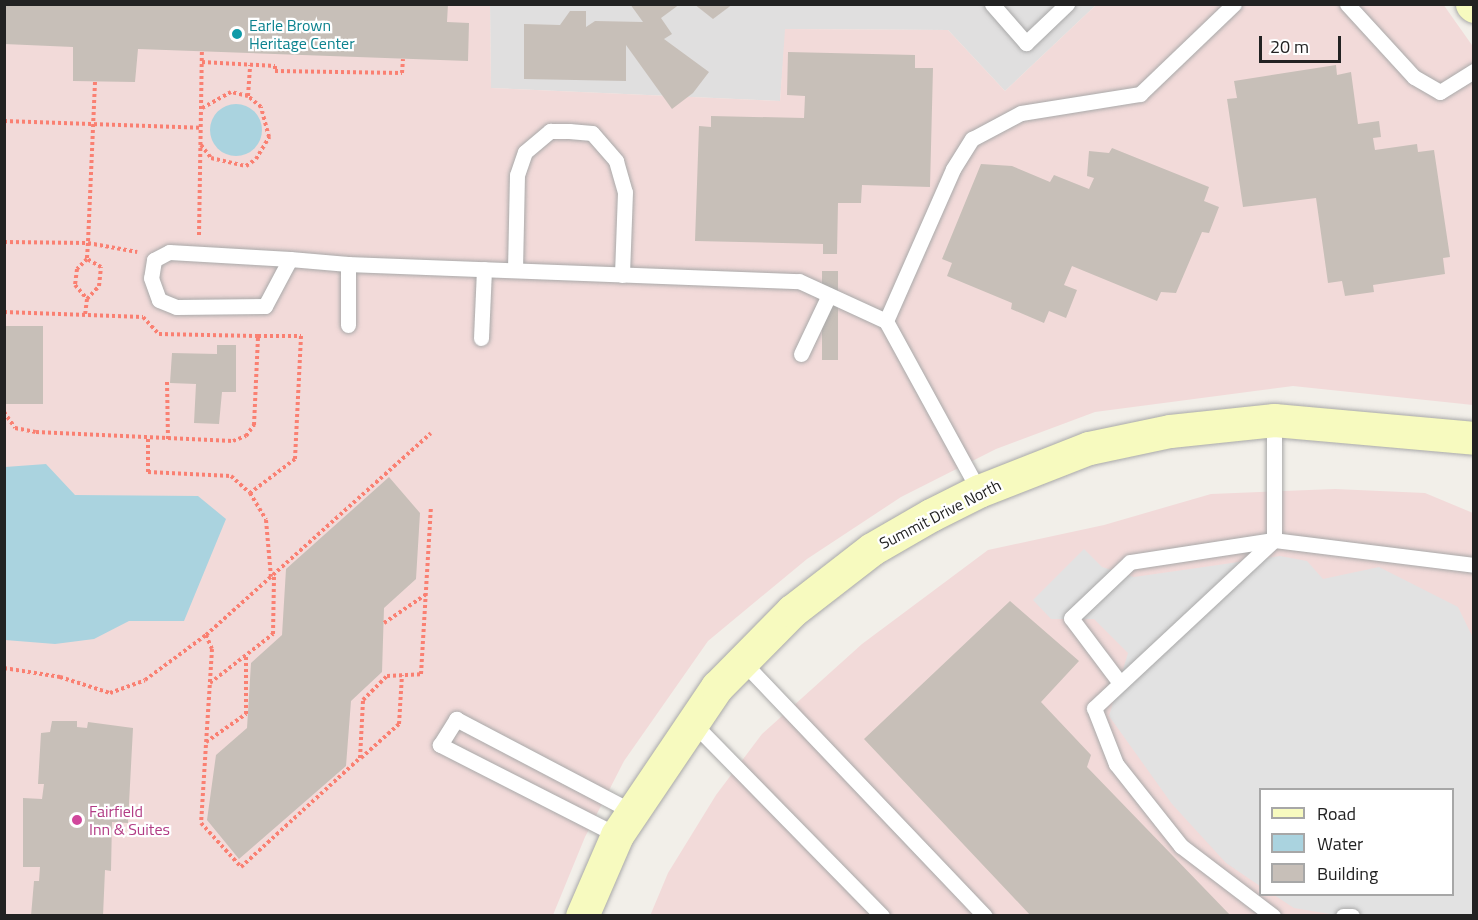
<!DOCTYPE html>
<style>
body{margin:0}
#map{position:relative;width:1478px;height:920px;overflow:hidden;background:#f2efe9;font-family:"Titillium Web",sans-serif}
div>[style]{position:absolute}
.residential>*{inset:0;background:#e0dfdf}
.commercial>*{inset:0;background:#f2dad9}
.parking>*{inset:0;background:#e2e2e2}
.water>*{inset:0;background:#aad3df}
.round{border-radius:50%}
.building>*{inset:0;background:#c7bfb8;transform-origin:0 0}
.path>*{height:4px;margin-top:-2px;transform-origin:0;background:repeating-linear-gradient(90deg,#fa8072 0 3px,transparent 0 6px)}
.roads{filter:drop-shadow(0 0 2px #a9a9a9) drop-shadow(0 0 2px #a9a9a9)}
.lane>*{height:15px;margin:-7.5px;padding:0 7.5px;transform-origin:7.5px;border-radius:7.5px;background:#fff}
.secondary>*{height:33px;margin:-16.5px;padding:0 16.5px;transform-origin:16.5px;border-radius:16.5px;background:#f7fabf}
.dots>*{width:16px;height:16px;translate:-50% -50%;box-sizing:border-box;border:3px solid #fff;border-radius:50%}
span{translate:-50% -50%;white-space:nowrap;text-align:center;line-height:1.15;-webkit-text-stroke:4.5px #fff;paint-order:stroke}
.culture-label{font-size:16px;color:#0d838f}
.left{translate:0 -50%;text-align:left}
.street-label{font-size:16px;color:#222}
.hotel-label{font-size:16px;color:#b23c85}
.frame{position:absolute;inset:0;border:6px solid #222;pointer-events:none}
.legend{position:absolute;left:1259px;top:788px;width:195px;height:108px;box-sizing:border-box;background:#fff;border:2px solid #a7a7a7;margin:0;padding:8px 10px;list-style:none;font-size:18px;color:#222}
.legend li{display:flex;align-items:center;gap:12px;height:30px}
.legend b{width:30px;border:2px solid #a7a7a7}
.scale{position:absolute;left:1259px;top:36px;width:82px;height:27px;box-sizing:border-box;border:3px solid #222;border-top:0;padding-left:8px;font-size:18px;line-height:21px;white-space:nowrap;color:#222;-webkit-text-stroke:4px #fff;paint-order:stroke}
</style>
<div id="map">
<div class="residential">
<div style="clip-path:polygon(490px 5px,1096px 5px,1005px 91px,948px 30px,786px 29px,780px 101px,491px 88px)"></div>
</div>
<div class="commercial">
<div style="clip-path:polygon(1443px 4px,1474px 48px,1473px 405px,1293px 386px,1095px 412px,996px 449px,901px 497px,807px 559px,708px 641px,624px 761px,585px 837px,553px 915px,5px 916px,5px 5px,490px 5px,491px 88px,780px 101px,785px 29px,948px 30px,1005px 91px,1096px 5px)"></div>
<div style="clip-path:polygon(evenodd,1335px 489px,1425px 493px,1473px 513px,1473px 915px,650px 916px,668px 873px,716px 795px,762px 734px,862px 644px,988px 550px,1104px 525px,1211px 494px,1335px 489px,1260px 790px,1452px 790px,1452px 894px,1260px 894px,1260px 790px)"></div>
</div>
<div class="parking">
<div style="clip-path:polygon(1084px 549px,1102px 567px,1134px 577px,1280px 556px,1307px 561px,1323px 579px,1379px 567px,1458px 607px,1473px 638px,1473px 915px,1336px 915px,1294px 908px,1274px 895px,1452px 894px,1452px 790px,1260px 790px,1260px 886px,1226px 863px,1172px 804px,1109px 716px,1128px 653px,1094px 619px,1051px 619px,1033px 600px)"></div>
</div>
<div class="water">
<div class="round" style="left:210px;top:104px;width:52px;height:52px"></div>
<div style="clip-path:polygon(46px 464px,75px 495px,198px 496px,226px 519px,184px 621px,129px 621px,94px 639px,55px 644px,5px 640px,5px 467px)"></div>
</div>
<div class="building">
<div style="clip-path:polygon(4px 4px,448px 4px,447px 22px,469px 23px,468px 61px,138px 49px,135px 82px,73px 81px,73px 47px,4px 44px)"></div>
<div style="clip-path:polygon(630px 4px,680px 4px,661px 18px,672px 34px,664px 39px,709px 72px,693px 93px,672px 109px,626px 45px,626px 81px,524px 79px,524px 24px,560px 25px,570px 11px,586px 11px,586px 27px,595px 21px,643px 22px)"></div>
<div style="clip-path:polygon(694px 4px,733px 4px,713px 19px)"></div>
<div style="clip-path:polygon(788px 52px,915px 55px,915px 68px,933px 68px,930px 187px,862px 185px,861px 203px,838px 203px,837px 254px,823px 254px,823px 244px,695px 241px,699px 126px,711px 127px,711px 116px,804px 118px,805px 96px,787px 95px)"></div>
<div style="clip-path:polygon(1336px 65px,1337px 75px,1351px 72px,1358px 124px,1379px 121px,1381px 137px,1373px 138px,1375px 150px,1417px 144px,1418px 152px,1434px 150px,1450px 257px,1443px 258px,1445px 274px,1373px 285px,1374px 292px,1345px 296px,1342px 281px,1328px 283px,1316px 198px,1243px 207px,1227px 99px,1237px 98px,1234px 81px)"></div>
<div style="clip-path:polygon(1112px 148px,1209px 187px,1204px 201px,1219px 207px,1209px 233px,1202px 232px,1176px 293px,1161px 292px,1157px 301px,1072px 266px,1064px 285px,1077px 290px,1066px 318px,1049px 311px,1044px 323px,1011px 309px,1012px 303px,947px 276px,952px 263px,942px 259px,981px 164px,1012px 166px,1050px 182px,1054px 175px,1089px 189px,1094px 178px,1087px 176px,1089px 151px,1109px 153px)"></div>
<div style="left:822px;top:271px;width:16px;height:89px"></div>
<div style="left:4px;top:326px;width:39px;height:78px"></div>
<div style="clip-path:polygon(217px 345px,236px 345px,236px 392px,222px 392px,219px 424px,194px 423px,196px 384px,170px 383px,172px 353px,217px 354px)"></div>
<div style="clip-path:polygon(389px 477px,420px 513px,416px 579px,384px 608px,382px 672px,351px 701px,346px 766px,239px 859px,207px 820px,216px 755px,247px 728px,251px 663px,282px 635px,286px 569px)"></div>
<div style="clip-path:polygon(1010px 601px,1079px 661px,1041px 702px,1091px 755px,1087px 767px,1231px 916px,1031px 916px,864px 739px)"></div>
<div style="clip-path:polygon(52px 721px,77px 721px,77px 727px,87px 728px,88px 722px,133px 728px,128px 823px,112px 822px,111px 871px,105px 870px,103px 916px,31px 916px,34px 881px,39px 881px,40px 867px,23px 867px,23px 798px,42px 799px,44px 784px,38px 784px,41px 733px,50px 732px)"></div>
</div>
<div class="path">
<div style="left:202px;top:62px;width:73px;rotate:3.1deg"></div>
<div style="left:275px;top:66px;width:5px;rotate:90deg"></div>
<div style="left:275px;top:71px;width:127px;rotate:0.9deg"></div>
<div style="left:402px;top:73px;width:14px;rotate:-86deg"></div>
<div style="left:95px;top:82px;width:161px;rotate:92.5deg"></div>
<div style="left:88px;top:243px;width:50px;rotate:10.4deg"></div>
<div style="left:248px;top:96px;width:31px;rotate:-86deg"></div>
<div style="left:4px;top:121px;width:196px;rotate:2deg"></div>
<div style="left:201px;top:145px;width:16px;rotate:52deg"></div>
<div style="left:211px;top:158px;width:36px;rotate:13deg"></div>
<div style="left:246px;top:166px;width:12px;rotate:-35deg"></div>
<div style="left:256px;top:159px;width:26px;rotate:-59deg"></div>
<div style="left:269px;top:137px;width:31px;rotate:-105deg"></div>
<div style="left:261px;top:107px;width:17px;rotate:-140deg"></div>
<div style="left:248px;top:96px;width:17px;rotate:-167deg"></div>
<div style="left:231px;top:92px;width:33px;rotate:151deg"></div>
<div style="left:199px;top:235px;width:183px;rotate:-89.1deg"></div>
<div style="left:4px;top:242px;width:84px;rotate:0.7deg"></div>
<div style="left:88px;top:243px;width:16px;rotate:94deg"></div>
<div style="left:87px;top:259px;width:14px;rotate:135deg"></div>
<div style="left:77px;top:269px;width:16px;rotate:97deg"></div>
<div style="left:75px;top:285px;width:18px;rotate:49deg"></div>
<div style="left:87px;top:299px;width:17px;rotate:97deg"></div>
<div style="left:87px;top:299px;width:18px;rotate:-47deg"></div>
<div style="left:99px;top:286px;width:19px;rotate:-84deg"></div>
<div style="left:101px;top:267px;width:16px;rotate:-150deg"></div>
<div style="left:4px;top:312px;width:139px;rotate:2.1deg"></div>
<div style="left:143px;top:317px;width:23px;rotate:47deg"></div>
<div style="left:159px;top:334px;width:99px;rotate:1.2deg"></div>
<div style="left:167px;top:382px;width:58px;rotate:89deg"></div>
<div style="left:4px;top:412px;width:19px;rotate:55deg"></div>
<div style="left:15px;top:428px;width:21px;rotate:11deg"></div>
<div style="left:36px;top:432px;width:197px;rotate:2.6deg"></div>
<div style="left:233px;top:441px;width:14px;rotate:-21deg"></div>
<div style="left:246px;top:436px;width:14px;rotate:-54deg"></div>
<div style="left:254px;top:425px;width:89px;rotate:-87.4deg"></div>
<div style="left:258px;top:336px;width:43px"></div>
<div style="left:301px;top:336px;width:123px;rotate:92.8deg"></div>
<div style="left:295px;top:459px;width:56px;rotate:142.9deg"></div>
<div style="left:250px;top:493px;width:31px;rotate:59deg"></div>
<div style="left:266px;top:520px;width:57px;rotate:85deg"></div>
<div style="left:148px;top:439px;width:33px;rotate:90deg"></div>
<div style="left:148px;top:472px;width:83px;rotate:2.8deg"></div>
<div style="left:231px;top:476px;width:25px;rotate:42deg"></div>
<div style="left:384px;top:623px;width:50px;rotate:-34.3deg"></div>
<div style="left:206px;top:635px;width:15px;rotate:67deg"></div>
<div style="left:212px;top:649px;width:174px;rotate:93.6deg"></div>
<div style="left:201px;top:823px;width:59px;rotate:47.7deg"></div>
<div style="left:241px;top:867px;width:161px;rotate:-42.5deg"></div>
<div style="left:360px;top:758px;width:58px;rotate:-87deg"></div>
<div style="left:363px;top:700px;width:34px;rotate:-45deg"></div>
<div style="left:387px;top:676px;width:34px;rotate:-3deg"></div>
<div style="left:421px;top:674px;width:166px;rotate:-86.6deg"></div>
<div style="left:4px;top:668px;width:57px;rotate:9.1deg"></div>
<div style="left:60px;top:677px;width:52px;rotate:17.7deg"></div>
<div style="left:110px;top:693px;width:37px;rotate:-20deg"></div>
<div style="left:145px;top:680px;width:76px;rotate:-36.4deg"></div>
<div style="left:206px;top:635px;width:302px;rotate:-41.9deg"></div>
<div style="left:210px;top:683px;width:80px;rotate:-37.9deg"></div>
<div style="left:273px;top:634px;width:60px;rotate:-89deg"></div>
<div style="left:206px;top:742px;width:49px;rotate:-35deg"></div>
<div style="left:246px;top:714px;width:58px;rotate:-90deg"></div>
<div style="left:361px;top:758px;width:51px;rotate:-41.8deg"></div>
<div style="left:399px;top:724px;width:49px;rotate:-86.5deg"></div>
</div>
<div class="roads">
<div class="lane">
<div style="left:992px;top:4px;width:52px;rotate:48.9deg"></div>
<div style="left:1026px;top:43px;width:57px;rotate:-43.6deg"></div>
<div style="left:1347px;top:4px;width:99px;rotate:47.5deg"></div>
<div style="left:1414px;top:77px;width:30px;rotate:30deg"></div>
<div style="left:1440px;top:92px;width:40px;rotate:-32deg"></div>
<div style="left:290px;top:259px;width:121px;rotate:-176.7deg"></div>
<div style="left:169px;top:252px;width:17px;rotate:152deg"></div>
<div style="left:154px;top:260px;width:18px;rotate:99deg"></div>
<div style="left:151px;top:278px;width:23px;rotate:70deg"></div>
<div style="left:159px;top:300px;width:18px;rotate:22deg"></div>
<div style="left:176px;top:307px;width:89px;rotate:-0.6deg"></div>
<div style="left:265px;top:306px;width:53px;rotate:-62deg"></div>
<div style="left:290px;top:259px;width:58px;rotate:4.9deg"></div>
<div style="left:348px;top:264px;width:61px;rotate:90deg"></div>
<div style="left:348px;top:264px;width:451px;rotate:2.2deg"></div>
<div style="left:799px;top:281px;width:96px;rotate:24.7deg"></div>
<div style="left:515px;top:270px;width:95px;rotate:-88.8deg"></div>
<div style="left:517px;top:175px;width:24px;rotate:-71deg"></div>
<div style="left:525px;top:152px;width:33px;rotate:-40deg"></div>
<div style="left:550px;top:131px;width:19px"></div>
<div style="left:569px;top:131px;width:23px;rotate:5deg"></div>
<div style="left:592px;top:133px;width:37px;rotate:49deg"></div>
<div style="left:616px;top:161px;width:32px;rotate:74deg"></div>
<div style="left:625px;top:192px;width:83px;rotate:92.1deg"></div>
<div style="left:481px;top:338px;width:69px;rotate:-87.5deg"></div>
<div style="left:801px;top:354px;width:65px;rotate:-64.6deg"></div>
<div style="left:979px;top:491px;width:194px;rotate:-118.7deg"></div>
<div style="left:886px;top:321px;width:166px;rotate:-66.2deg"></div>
<div style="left:953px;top:169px;width:36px;rotate:-58deg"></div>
<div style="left:972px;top:139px;width:55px;rotate:-28deg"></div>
<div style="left:1021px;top:113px;width:121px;rotate:-9.1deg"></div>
<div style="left:1140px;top:94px;width:130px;rotate:-43.8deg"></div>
<div style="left:742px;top:661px;width:352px;rotate:46.4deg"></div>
<div style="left:1120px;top:683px;width:81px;rotate:-127deg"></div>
<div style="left:1071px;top:618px;width:81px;rotate:-43.5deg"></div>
<div style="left:1130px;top:562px;width:146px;rotate:-8.7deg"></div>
<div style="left:1274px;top:540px;width:120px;rotate:-90deg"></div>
<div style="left:691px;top:721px;width:273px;rotate:45.6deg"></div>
<div style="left:617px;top:835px;width:199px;rotate:-153deg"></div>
<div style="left:440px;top:745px;width:31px;rotate:-58deg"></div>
<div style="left:456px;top:719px;width:198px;rotate:27.7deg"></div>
<div style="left:1273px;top:916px;width:116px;rotate:-142.7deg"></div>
<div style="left:1181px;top:846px;width:105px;rotate:-128.4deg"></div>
<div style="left:1116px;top:764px;width:60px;rotate:-111.4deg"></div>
<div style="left:1094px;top:708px;width:246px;rotate:-43deg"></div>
<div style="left:1274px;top:540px;width:202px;rotate:7.1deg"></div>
<div style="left:1343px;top:916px;width:9px"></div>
</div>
<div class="secondary">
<div style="left:1472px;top:4px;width:3px;rotate:45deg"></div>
<div style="left:582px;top:916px;width:88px;rotate:-66.6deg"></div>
<div style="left:617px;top:835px;width:179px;rotate:-56deg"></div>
<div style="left:717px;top:687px;width:107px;rotate:-45.4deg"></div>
<div style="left:792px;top:611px;width:101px;rotate:-37.8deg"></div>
<div style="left:872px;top:549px;width:68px;rotate:-30deg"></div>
<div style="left:931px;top:515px;width:54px;rotate:-26.6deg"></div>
<div style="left:979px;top:491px;width:118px;rotate:-21.4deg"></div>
<div style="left:1089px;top:448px;width:83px;rotate:-11.9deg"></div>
<div style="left:1170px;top:431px;width:105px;rotate:-6deg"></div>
<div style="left:1274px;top:420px;width:201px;rotate:5.1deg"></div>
</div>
</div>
<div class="dots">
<div style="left:237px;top:34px;background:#0f9aa8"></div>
<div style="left:77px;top:820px;background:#d1479c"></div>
</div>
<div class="culture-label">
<span class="left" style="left:249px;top:34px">Earle Brown<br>Heritage Center</span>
</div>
<div class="street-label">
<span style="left:940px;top:514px;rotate:-27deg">Summit Drive North</span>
</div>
<div class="hotel-label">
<span class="left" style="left:89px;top:820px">Fairfield<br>Inn &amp; Suites</span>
</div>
<div class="frame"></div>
<ul class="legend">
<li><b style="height:8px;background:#f7fabf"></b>Road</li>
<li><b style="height:16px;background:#aad3df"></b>Water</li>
<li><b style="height:16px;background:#c7bfb8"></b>Building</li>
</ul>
<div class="scale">20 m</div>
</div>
